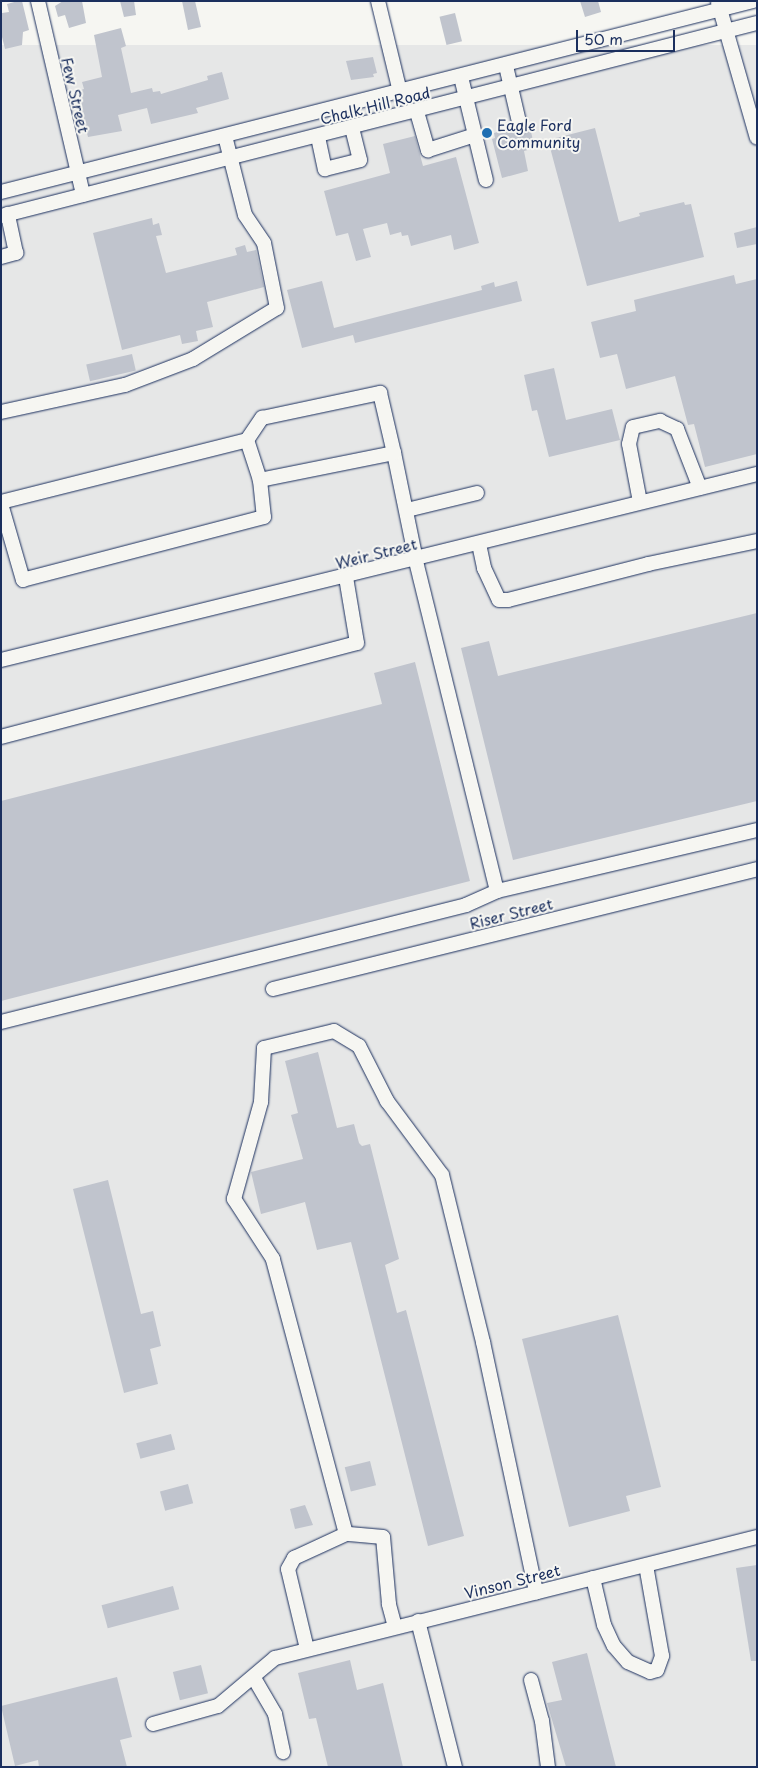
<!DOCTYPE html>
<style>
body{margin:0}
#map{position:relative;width:758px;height:1768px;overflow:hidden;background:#f6f6f2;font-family:"Playpen Sans",sans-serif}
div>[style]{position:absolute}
.built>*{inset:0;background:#e6e7e7;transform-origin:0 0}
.building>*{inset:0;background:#c0c4cd;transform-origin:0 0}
.roads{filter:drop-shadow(0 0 1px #1b2f5e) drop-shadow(0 0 1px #1b2f5e)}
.minor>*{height:14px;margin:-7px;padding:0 7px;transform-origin:7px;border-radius:7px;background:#f6f6f2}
.dots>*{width:14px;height:14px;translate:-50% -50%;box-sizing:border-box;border:2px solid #f6f6f2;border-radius:50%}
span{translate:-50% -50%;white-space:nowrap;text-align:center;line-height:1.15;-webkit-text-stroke:4px #f6f6f2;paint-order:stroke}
.street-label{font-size:15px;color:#1b2f5e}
.poi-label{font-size:15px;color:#1b2f5e}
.left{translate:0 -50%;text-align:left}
.frame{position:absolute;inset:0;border:2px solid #1b2f5e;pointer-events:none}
.scale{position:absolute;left:576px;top:30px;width:99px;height:22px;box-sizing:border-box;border:2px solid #1b2f5e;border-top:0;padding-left:6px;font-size:15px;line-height:18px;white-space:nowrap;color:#1b2f5e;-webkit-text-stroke:4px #f6f6f2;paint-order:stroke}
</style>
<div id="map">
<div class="built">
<div style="left:757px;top:45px;width:1722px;height:779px;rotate:90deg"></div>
</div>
<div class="building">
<div style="clip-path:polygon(18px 1px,22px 1px,29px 30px,23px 32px,22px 45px,5px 49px,1px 33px,2px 13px,9px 12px,7px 4px)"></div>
<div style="clip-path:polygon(63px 1px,82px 1px,86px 23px,69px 28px,65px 15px,58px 17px,55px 6px)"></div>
<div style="clip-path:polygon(120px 1px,134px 1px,136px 15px,124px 17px)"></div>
<div style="clip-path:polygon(182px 1px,195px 1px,201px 27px,188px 30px)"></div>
<div style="clip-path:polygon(580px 1px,598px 1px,601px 12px,585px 17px)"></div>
<div style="left:455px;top:13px;width:29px;height:16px;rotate:76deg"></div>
<div style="clip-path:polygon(121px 28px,126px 46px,121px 48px,131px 93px,152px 88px,153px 92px,160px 91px,161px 94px,208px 80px,207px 76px,222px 72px,229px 99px,196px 108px,198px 113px,151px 124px,147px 108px,118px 115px,122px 131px,88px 137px,76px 91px,84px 89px,82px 82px,102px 77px,94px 35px)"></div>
<div style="clip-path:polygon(373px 57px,377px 73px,373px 74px,374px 77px,351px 80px,346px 61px)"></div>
<div style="clip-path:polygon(529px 124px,535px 148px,524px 151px,528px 171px,502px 178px,492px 139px,495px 138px,494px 133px,512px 128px,522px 134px)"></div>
<div style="clip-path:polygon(595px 128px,619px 222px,640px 216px,639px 213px,684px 202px,685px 205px,691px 204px,704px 257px,587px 286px,548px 140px)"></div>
<div style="clip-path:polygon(415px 136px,423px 166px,456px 157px,479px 243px,454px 250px,451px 235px,411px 246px,408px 235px,402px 236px,401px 232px,390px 235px,387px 223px,363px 229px,371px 257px,356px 261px,348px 233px,336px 236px,324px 191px,390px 173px,383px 144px)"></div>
<div style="clip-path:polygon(152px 218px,153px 225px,159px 223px,162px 235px,156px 236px,166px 273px,237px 255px,235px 248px,245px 245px,247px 252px,256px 250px,264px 287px,207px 302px,213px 327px,196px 331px,198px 341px,182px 344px,180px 335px,122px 350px,93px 233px)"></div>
<div style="clip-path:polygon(757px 227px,757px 244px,737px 248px,734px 233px)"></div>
<div style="clip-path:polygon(734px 275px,736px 284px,757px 279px,757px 454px,705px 467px,694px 424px,688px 425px,675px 376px,626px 389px,617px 354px,600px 358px,591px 322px,636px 311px,634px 300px)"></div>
<div style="clip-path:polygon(322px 281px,334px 328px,482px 290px,481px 286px,494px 282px,495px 287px,517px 281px,522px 301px,355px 343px,353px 335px,302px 348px,287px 290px)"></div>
<div style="left:132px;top:354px;width:17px;height:47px;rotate:77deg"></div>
<div style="clip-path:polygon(554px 368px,566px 420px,612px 409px,620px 440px,549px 457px,537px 410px,532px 411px,524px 375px)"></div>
<div style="clip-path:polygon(757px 613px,757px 801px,513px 860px,461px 648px,489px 641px,498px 676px)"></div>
<div style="clip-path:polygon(415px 662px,470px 881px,1px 1001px,1px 801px,382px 704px,374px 673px)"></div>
<div style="clip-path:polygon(318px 1052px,337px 1128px,354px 1124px,359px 1143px,362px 1146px,370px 1144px,399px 1259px,385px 1265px,397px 1313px,406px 1310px,464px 1536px,428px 1546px,351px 1242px,317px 1250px,305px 1202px,261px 1214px,251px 1172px,303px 1159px,291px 1115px,298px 1113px,285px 1061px)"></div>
<div style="clip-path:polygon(108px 1180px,141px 1314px,153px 1311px,161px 1346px,150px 1349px,158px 1384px,124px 1393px,73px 1189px)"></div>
<div style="clip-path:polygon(618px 1315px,661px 1487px,626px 1496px,630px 1511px,569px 1527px,522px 1339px)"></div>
<div style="left:171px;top:1434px;width:16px;height:36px;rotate:75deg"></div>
<div style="left:370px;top:1461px;width:25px;height:26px;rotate:76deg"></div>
<div style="left:188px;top:1484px;width:20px;height:29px;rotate:75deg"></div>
<div style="clip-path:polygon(305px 1505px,313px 1525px,295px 1529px,290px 1509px)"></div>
<div style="clip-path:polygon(757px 1565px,757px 1661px,751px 1661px,736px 1568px)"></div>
<div style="left:173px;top:1586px;width:24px;height:74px;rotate:75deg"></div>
<div style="clip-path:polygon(587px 1653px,616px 1767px,566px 1767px,547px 1703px,562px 1700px,552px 1662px)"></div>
<div style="clip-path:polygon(350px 1660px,357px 1690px,383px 1683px,403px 1767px,328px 1767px,316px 1718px,309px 1719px,298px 1673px)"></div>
<div style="left:201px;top:1665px;width:29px;height:29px;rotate:76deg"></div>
<div style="clip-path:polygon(117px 1677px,132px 1737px,120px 1740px,127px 1767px,39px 1767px,38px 1760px,15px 1766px,1px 1706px)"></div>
</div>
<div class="roads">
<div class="minor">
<div style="left:38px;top:1px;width:199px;rotate:76.9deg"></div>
<div style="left:378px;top:1px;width:94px;rotate:76.4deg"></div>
<div style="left:718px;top:2px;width:141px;rotate:74deg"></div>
<div style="left:506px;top:66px;width:62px;rotate:76.9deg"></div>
<div style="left:461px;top:77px;width:106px;rotate:76.4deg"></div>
<div style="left:417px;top:112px;width:40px;rotate:74deg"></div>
<div style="left:428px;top:150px;width:49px;rotate:-17.7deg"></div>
<div style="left:318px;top:137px;width:33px;rotate:78deg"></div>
<div style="left:325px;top:169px;width:36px;rotate:-14deg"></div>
<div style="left:360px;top:160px;width:32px;rotate:-104deg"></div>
<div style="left:1px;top:192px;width:776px;rotate:-14.25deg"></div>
<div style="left:1px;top:216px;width:780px;rotate:-14.32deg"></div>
<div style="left:1px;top:257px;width:16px;rotate:-15deg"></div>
<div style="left:16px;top:253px;width:40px;rotate:-102deg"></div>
<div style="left:1px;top:412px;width:127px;rotate:-12.3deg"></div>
<div style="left:125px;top:385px;width:73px;rotate:-20.9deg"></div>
<div style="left:193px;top:359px;width:98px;rotate:-31.3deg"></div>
<div style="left:277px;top:308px;width:66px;rotate:-101.3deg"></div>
<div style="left:264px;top:243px;width:34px;rotate:-124deg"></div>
<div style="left:245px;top:215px;width:81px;rotate:-104.2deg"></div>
<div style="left:247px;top:440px;width:27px;rotate:-56deg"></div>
<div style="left:262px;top:418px;width:121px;rotate:-12deg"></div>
<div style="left:380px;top:393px;width:62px;rotate:76.9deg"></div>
<div style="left:1px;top:502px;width:254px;rotate:-14.1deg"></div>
<div style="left:247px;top:440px;width:42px;rotate:72deg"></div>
<div style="left:260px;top:480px;width:37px;rotate:84deg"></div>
<div style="left:264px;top:517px;width:249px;rotate:165.4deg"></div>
<div style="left:23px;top:580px;width:79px;rotate:-106.1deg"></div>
<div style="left:640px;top:502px;width:59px;rotate:-100.7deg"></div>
<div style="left:629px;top:444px;width:17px;rotate:-77deg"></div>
<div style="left:633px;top:427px;width:28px;rotate:-13deg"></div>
<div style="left:660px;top:421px;width:19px;rotate:25deg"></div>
<div style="left:677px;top:429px;width:63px;rotate:68.7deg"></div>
<div style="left:407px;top:510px;width:72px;rotate:-13.7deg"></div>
<div style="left:479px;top:544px;width:25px;rotate:78deg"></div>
<div style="left:484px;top:568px;width:35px;rotate:65deg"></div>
<div style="left:499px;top:600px;width:9px"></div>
<div style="left:508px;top:600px;width:145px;rotate:-14.4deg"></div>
<div style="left:648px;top:564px;width:111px;rotate:-11.9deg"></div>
<div style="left:1px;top:660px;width:779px;rotate:-13.82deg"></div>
<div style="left:1px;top:737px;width:368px;rotate:-14.8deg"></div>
<div style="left:357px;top:643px;width:67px;rotate:-99.5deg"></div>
<div style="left:497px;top:891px;width:267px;rotate:-13.2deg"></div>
<div style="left:273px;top:989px;width:499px;rotate:-13.9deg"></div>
<div style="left:1px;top:1022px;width:479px;rotate:-14.1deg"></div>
<div style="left:466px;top:905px;width:34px;rotate:-24deg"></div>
<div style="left:497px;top:891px;width:341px;rotate:-103.8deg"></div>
<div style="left:416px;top:560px;width:109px;rotate:-101.6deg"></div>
<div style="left:394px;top:453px;width:137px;rotate:168.6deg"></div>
<div style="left:593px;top:1578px;width:48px;rotate:76.8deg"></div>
<div style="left:604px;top:1625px;width:23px;rotate:65deg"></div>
<div style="left:614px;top:1646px;width:21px;rotate:49deg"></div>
<div style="left:628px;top:1662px;width:24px;rotate:24deg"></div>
<div style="left:650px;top:1672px;width:7px;rotate:-16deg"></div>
<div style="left:657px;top:1670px;width:15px;rotate:-70deg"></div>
<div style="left:662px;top:1656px;width:92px;rotate:-100deg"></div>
<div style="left:418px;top:1621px;width:151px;rotate:75.8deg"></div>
<div style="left:395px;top:1627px;width:24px;rotate:-105deg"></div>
<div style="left:389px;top:1604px;width:67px;rotate:-95.1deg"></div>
<div style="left:383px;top:1537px;width:37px;rotate:-175deg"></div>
<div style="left:346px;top:1534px;width:285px;rotate:-104.9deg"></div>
<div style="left:273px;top:1259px;width:72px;rotate:-123deg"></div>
<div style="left:234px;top:1199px;width:101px;rotate:-74.4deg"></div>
<div style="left:261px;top:1102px;width:54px;rotate:-86.8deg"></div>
<div style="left:264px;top:1048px;width:72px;rotate:-13.7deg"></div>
<div style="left:334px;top:1031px;width:29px;rotate:31deg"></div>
<div style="left:359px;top:1046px;width:62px;rotate:63deg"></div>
<div style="left:387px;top:1101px;width:92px;rotate:53.4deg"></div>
<div style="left:442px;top:1175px;width:172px;rotate:76.2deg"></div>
<div style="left:483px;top:1342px;width:256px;rotate:78deg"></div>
<div style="left:307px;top:1649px;width:82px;rotate:-103.4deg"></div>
<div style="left:288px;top:1569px;width:13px;rotate:-61deg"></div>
<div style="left:294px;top:1558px;width:57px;rotate:-24.8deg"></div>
<div style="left:254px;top:1678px;width:42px;rotate:59.7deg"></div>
<div style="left:275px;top:1714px;width:39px;rotate:78deg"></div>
<div style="left:531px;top:1680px;width:42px;rotate:75deg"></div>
<div style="left:542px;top:1721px;width:46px;rotate:82.6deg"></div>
<div style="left:153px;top:1724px;width:67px;rotate:-15.5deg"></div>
<div style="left:218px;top:1706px;width:75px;rotate:-40.1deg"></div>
<div style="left:275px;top:1658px;width:497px;rotate:-14.1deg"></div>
</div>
</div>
<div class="dots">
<div style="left:487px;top:133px;background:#1f6fb2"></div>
</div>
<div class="street-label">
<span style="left:76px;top:95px;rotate:77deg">Few Street</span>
<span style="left:375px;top:105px;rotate:-14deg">Chalk Hill Road</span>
<span style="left:376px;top:553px;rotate:-14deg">Weir Street</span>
<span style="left:511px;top:913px;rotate:-14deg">Riser Street</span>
<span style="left:512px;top:1581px;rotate:-14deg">Vinson Street</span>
</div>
<div class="poi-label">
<span class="left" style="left:497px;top:133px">Eagle Ford<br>Community</span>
</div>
<div class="frame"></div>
<div class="scale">50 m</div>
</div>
